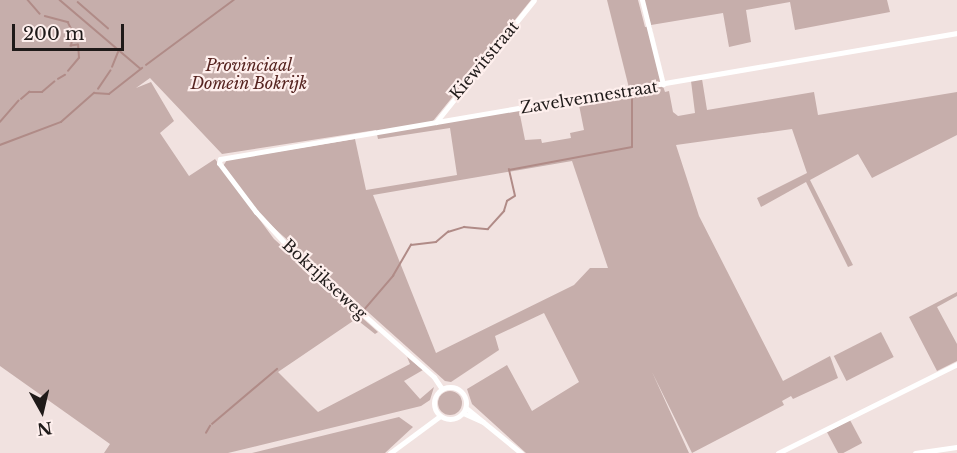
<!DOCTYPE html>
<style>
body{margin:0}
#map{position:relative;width:957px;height:453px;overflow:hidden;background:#f1e2e0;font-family:"Libre Baskerville",serif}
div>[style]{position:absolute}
.green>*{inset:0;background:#c6aeab;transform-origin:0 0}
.round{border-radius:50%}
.stream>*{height:1.5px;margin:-0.75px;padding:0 0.75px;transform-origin:0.75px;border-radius:0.75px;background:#b08b87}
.minor>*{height:5px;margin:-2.5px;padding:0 2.5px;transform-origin:2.5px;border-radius:2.5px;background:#fff}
.minor>.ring{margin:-2.5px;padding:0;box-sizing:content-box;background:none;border:5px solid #fff;border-radius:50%}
span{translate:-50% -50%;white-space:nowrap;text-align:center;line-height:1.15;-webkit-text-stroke:4.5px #feefed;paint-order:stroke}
.street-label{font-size:16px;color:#1f1a19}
.park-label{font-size:16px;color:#562420;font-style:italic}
.north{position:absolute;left:12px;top:381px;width:60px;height:60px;-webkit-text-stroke:4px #feefed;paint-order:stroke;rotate:172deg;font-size:16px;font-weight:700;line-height:24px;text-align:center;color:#1f1a19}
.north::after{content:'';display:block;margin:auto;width:21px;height:27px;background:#1f1a19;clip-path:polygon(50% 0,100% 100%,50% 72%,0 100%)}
.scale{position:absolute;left:12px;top:24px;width:112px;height:27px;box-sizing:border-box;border:3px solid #1f1a19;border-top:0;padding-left:8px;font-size:18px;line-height:21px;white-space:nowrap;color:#1f1a19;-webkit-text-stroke:4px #feefed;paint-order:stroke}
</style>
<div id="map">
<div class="green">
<div style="clip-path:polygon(evenodd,0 0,531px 0,433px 121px,519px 110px,525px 140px,541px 139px,542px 143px,571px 138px,570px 133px,584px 130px,578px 100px,663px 86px,665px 92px,669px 91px,673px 112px,678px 116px,695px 113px,691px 81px,702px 79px,707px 110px,814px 92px,818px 115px,957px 92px,957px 135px,872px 178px,858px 154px,810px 180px,853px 265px,848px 267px,806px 182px,761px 207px,757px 198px,807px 173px,792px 129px,676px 145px,699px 216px,783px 381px,830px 356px,838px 378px,793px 399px,791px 396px,782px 401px,784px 405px,692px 453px,652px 372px,689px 453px,526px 453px,472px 404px,467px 389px,507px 365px,532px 411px,579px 382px,544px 313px,495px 336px,499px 350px,451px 382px,445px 381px,264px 219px,223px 166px,227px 160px,355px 139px,366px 190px,457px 175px,450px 128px,378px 139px,376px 130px,222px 154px,150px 78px,136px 88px,151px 82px,174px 121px,160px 133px,189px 176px,215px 159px,274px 239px,378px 332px,375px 334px,356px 319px,278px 372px,318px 412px,410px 364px,407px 357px,423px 370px,404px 381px,420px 399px,434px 387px,430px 400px,421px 406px,228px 453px,104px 453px,110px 444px,0 366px,0 0,572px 161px,608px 268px,590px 268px,574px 285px,436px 353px,373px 195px,572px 161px)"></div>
<div style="clip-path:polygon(607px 0,638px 0,645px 27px,651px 26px,644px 0,887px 0,890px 12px,795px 30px,790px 2px,746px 10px,751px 42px,729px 47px,723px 13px,651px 25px,663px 82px,629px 88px)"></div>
<div style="clip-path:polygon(957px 292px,957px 296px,937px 307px,957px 344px,957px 361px,937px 371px,909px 317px)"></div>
<div style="left:881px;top:332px;width:28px;height:53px;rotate:63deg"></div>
<div class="round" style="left:438px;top:391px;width:24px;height:24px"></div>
<div style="clip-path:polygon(399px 417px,413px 427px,385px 453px,252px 453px)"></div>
<div style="left:850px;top:420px;width:26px;height:26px;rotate:62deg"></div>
</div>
<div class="stream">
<div style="left:28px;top:0;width:18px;rotate:49deg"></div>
<div style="left:60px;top:0;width:106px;rotate:40.4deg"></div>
<div style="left:78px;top:2px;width:40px;rotate:41deg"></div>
<div style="left:45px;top:16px;width:24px;rotate:15deg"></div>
<div style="left:68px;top:22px;width:9px;rotate:63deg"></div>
<div style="left:146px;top:65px;width:109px;rotate:-36.5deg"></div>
<div style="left:112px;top:67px;width:16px;rotate:-68deg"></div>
<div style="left:68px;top:71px;width:17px;rotate:-50deg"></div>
<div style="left:79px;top:58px;width:13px;rotate:-94deg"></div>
<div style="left:78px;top:45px;width:7px;rotate:172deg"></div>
<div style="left:71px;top:46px;width:12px;rotate:-81deg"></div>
<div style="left:58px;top:79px;width:8px;rotate:-30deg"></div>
<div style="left:98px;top:89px;width:22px;rotate:-56deg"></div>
<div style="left:21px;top:99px;width:11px;rotate:-41deg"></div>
<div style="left:29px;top:92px;width:13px"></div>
<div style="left:42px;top:92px;width:16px;rotate:-40deg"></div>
<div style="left:0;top:122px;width:28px;rotate:-49deg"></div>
<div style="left:0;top:145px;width:65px;rotate:-20.7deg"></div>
<div style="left:61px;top:122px;width:44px;rotate:-41.3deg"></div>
<div style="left:94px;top:93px;width:15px;rotate:4deg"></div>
<div style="left:109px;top:94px;width:42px;rotate:-38.2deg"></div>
<div style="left:364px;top:310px;width:45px;rotate:-49.5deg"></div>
<div style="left:393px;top:276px;width:36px;rotate:-60deg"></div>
<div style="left:411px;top:245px;width:25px;rotate:-7deg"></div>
<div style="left:436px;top:242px;width:16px;rotate:-40deg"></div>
<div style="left:448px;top:232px;width:17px;rotate:-17deg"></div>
<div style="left:464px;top:227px;width:24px;rotate:5deg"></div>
<div style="left:488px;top:229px;width:24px;rotate:-48deg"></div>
<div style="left:504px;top:211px;width:10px;rotate:-73deg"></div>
<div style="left:507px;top:201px;width:9px;rotate:-32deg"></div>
<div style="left:515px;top:196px;width:27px;rotate:-103deg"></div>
<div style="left:509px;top:170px;width:125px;rotate:-10.6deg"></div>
<div style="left:632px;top:147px;width:54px;rotate:-90deg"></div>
<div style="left:632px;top:93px;width:16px;rotate:-14deg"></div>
<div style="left:212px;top:424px;width:85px;rotate:-40.2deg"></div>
<div style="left:206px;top:433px;width:8px;rotate:-60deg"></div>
</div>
<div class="minor">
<div style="left:642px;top:0;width:87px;rotate:76deg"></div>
<div style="left:436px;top:122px;width:156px;rotate:-51.2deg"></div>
<div class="ring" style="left:434px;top:387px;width:27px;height:27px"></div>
<div style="left:442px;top:389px;width:14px;rotate:-124deg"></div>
<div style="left:434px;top:377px;width:187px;rotate:-138.5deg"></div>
<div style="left:294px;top:253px;width:56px;rotate:-132.8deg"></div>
<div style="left:256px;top:212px;width:61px;rotate:-127.1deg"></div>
<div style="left:219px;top:163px;width:4px;rotate:-76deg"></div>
<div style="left:220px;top:159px;width:748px;rotate:-9.7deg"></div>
<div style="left:466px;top:408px;width:71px;rotate:39.3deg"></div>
<div style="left:463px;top:413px;width:22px;rotate:24deg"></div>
<div style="left:390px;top:453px;width:62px;rotate:-36.5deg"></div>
<div style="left:778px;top:453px;width:200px;rotate:-26.4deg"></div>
<div style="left:915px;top:453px;width:42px;rotate:-8.1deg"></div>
</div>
<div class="street-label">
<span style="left:484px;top:60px;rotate:-50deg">Kiewitstraat</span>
<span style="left:589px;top:97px;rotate:-9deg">Zavelvennestraat</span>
<span style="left:325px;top:279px;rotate:43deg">Bokrijkseweg</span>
</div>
<div class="park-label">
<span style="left:249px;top:74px">Provinciaal<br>Domein Bokrijk</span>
</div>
<div class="north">N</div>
<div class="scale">200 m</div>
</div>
